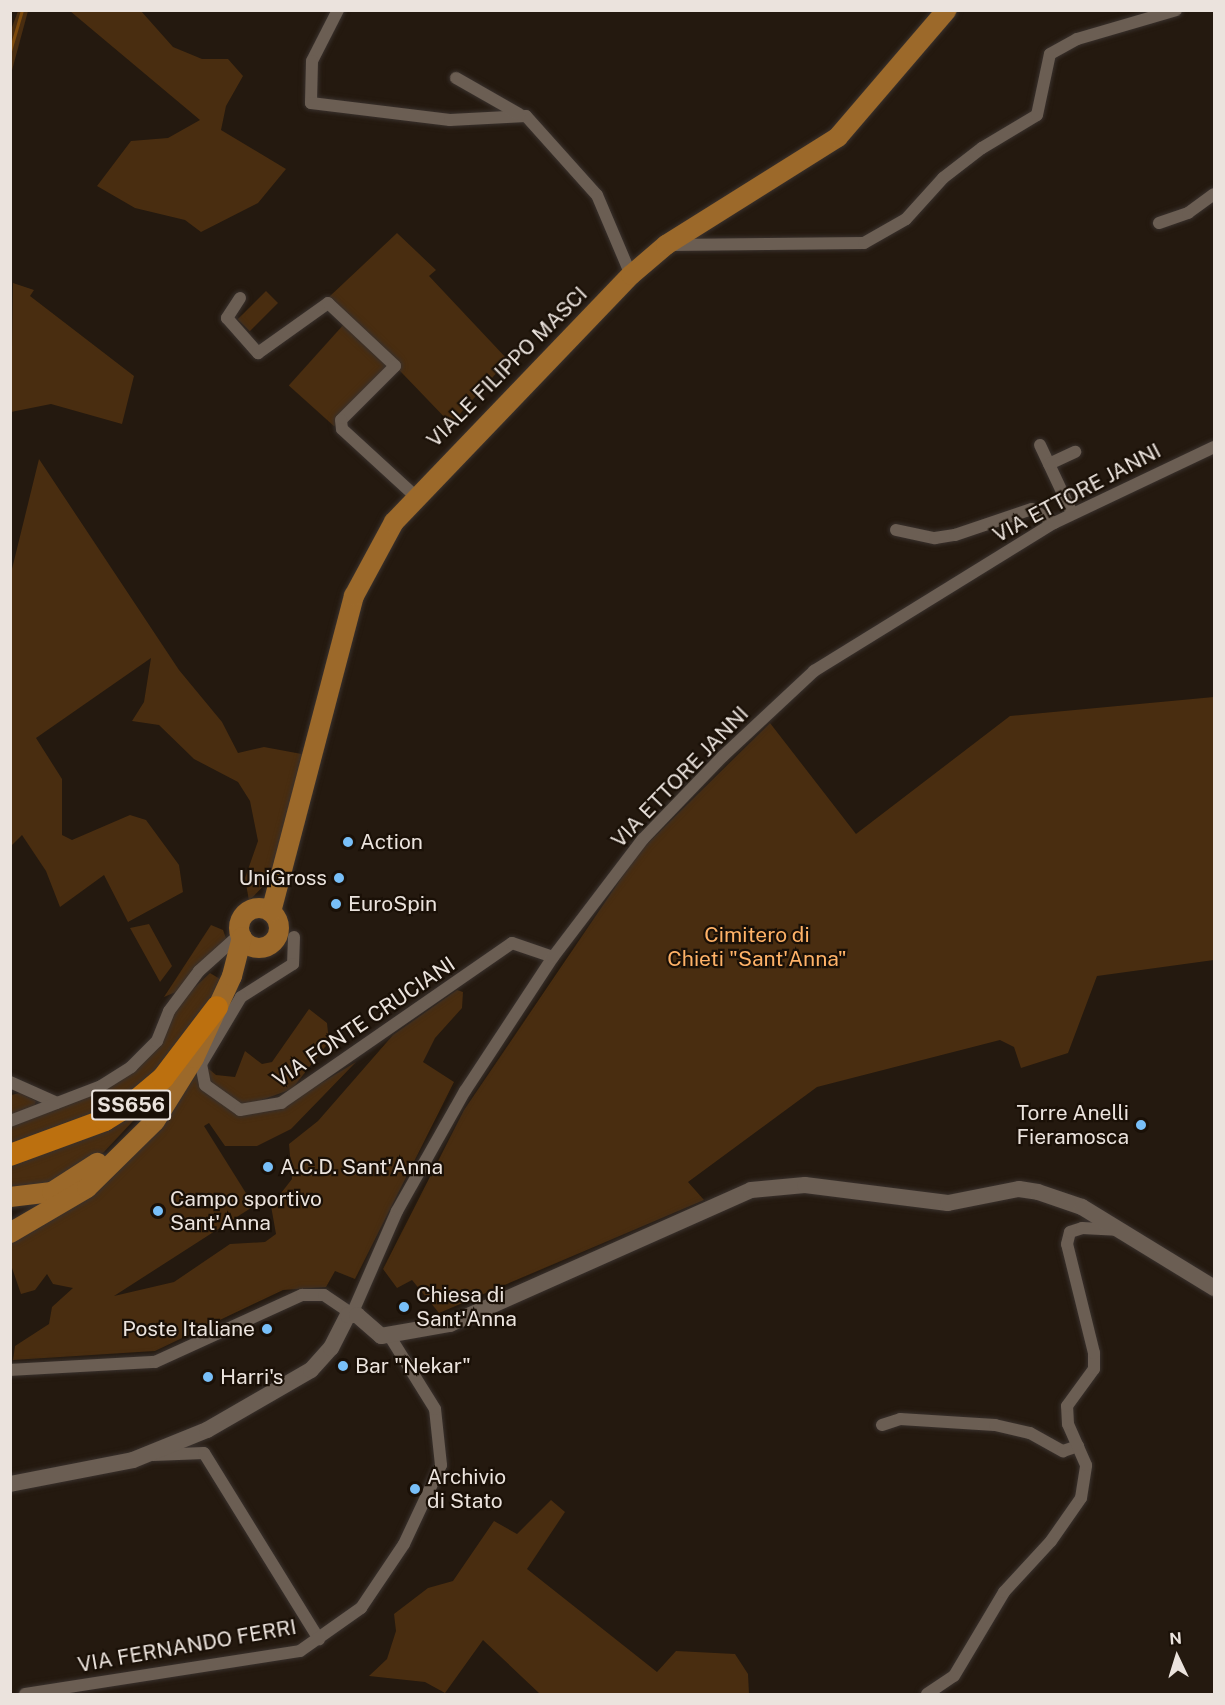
<!DOCTYPE html>
<style>
body{margin:0}
#map{position:relative;width:1225px;height:1705px;overflow:hidden;background:#24190f;font-family:"Public Sans",sans-serif}
div>[style]{position:absolute}
.green>*{inset:0;background:#492d10;transform-origin:0 0}
.stream>*{height:3px;margin:-1.5px;padding:0 1.5px;transform-origin:1.5px;border-radius:1.5px;background:#7c490b}
.roads{filter:drop-shadow(0 0 2px #39312d) drop-shadow(0 0 2px #39312d)}
.street>*{height:12px;margin:-6px;padding:0 6px;transform-origin:6px;border-radius:6px;background:#6b5e53}
.secondary>*{height:16px;margin:-8px;padding:0 8px;transform-origin:8px;border-radius:8px;background:#6b5e53}
.primary>*{height:20px;margin:-10px;padding:0 10px;transform-origin:10px;border-radius:10px;background:#9c692a}
.primary>.ring{margin:-10px;padding:0;box-sizing:content-box;background:none;border:20px solid #9c692a;border-radius:50%}
.highway>*{height:22px;margin:-11px;padding:0 11px;transform-origin:11px;border-radius:11px;background:#bc700f}
.dots>*{width:16px;height:16px;translate:-50% -50%;box-sizing:border-box;border:3px solid #1a1007;border-radius:50%}
span{translate:-50% -50%;white-space:nowrap;text-align:center;line-height:1.15;-webkit-text-stroke:4.5px #1a1007;paint-order:stroke}
.shield-label span{padding:2px 4px;background:#1a1007;border:2px solid;border-radius:4px;-webkit-text-stroke-width:0}
.shield-label{font-size:20px;color:#ebe3dd;font-weight:700}
.street-label{font-size:21px;color:#ebe3dd}
.poi-label{font-size:21px;color:#ebe3dd}
.left{translate:0 -50%;text-align:left}
.right{translate:-100% -50%;text-align:right}
.park-label{font-size:21px;color:#ffb267}
.frame{position:absolute;inset:0;border:12px solid #ebe3dd;pointer-events:none}
.north{position:absolute;left:1147px;top:1627px;width:60px;height:60px;-webkit-text-stroke:4px #1a1007;paint-order:stroke;rotate:356deg;font-size:16px;font-weight:700;line-height:24px;text-align:center;color:#ebe3dd}
.north::after{content:'';display:block;margin:auto;width:21px;height:27px;background:#ebe3dd;clip-path:polygon(50% 0,100% 100%,50% 72%,0 100%)}
</style>
<div id="map">
<div class="green">
<div style="clip-path:polygon(18px 11px,28px 11px,11px 74px,11px 30px)"></div>
<div style="clip-path:polygon(70px 11px,141px 11px,173px 47px,202px 59px,228px 59px,243px 76px,226px 106px,221px 130px,286px 169px,258px 203px,201px 232px,185px 220px,135px 208px,97px 186px,131px 141px,168px 138px,200px 120px)"></div>
<div style="clip-path:polygon(397px 233px,436px 270px,429px 276px,508px 360px,451px 424px,329px 297px)"></div>
<div style="clip-path:polygon(13px 283px,34px 290px,30px 296px,134px 376px,122px 424px,51px 404px,11px 412px)"></div>
<div style="left:266px;top:291px;width:17px;height:40px;rotate:45deg"></div>
<div style="left:345px;top:323px;width:61px;height:84px;rotate:42deg"></div>
<div style="clip-path:polygon(39px 459px,179px 670px,222px 722px,238px 753px,264px 747px,307px 755px,274px 875px,249px 901px,245px 878px,258px 841px,250px 801px,238px 782px,194px 759px,159px 725px,132px 721px,144px 702px,151px 658px,36px 738px,62px 779px,62px 835px,72px 840px,130px 815px,146px 820px,179px 865px,183px 892px,128px 922px,104px 875px,60px 907px,46px 871px,22px 835px,11px 846px,11px 573px)"></div>
<div style="clip-path:polygon(1214px 697px,1214px 960px,1097px 976px,1068px 1053px,1021px 1068px,1014px 1047px,1000px 1040px,817px 1087px,688px 1182px,704px 1200px,439px 1313px,412px 1280px,397px 1288px,383px 1269px,464px 1110px,639px 852px,770px 723px,856px 834px,1010px 716px)"></div>
<div style="clip-path:polygon(149px 924px,172px 966px,160px 982px,130px 928px)"></div>
<div style="clip-path:polygon(211px 925px,223px 930px,227px 941px,183px 989px,164px 997px)"></div>
<div style="clip-path:polygon(210px 973px,220px 979px,213px 999px,132px 1101px,11px 1150px,11px 1095px,20px 1093px,36px 1101px,31px 1116px,123px 1078px,179px 1002px)"></div>
<div style="clip-path:polygon(457px 990px,463px 992px,462px 1008px,435px 1038px,423px 1062px,454px 1082px,355px 1279px,335px 1271px,326px 1287px,283px 1290px,155px 1351px,13px 1360px,15px 1346px,49px 1324px,52px 1307px,73px 1288px,53px 1284px,47px 1274px,35px 1290px,21px 1294px,11px 1265px,11px 1237px,66px 1207px,198px 1060px,199px 1073px,231px 1109px,283px 1106px,356px 1062px,291px 1129px,257px 1146px,225px 1146px,209px 1123px,204px 1126px,254px 1206px,114px 1296px,174px 1282px,230px 1244px,265px 1242px,276px 1234px,271px 1206px,292px 1179px,289px 1144px,318px 1121px,393px 1035px)"></div>
<div style="clip-path:polygon(309px 1009px,327px 1023px,329px 1042px,292px 1089px,242px 1107px,209px 1085px,204px 1065px,216px 1075px,235px 1077px,245px 1051px,262px 1064px,272px 1062px)"></div>
<div style="clip-path:polygon(148px 1105px,104px 1152px,68px 1180px,11px 1192px,10px 1161px)"></div>
<div style="clip-path:polygon(551px 1500px,565px 1512px,527px 1569px,657px 1672px,676px 1651px,735px 1654px,748px 1674px,749px 1694px,540px 1694px,483px 1640px,445px 1693px,425px 1682px,369px 1676px,387px 1659px,396px 1631px,394px 1614px,428px 1588px,453px 1581px,494px 1521px,517px 1534px)"></div>
</div>
<div class="stream">
<div style="left:10px;top:51px;width:43px;rotate:-73.7deg"></div>
</div>
<div class="roads">
<div class="street">
<div style="left:338px;top:10px;width:57px;rotate:117deg"></div>
<div style="left:312px;top:61px;width:42px;rotate:91.4deg"></div>
<div style="left:311px;top:103px;width:140px;rotate:7deg"></div>
<div style="left:450px;top:120px;width:76px;rotate:-3deg"></div>
<div style="left:526px;top:116px;width:106px;rotate:48.1deg"></div>
<div style="left:597px;top:195px;width:87px;rotate:67deg"></div>
<div style="left:456px;top:78px;width:73px;rotate:29.7deg"></div>
<div style="left:1159px;top:223px;width:31px;rotate:-19deg"></div>
<div style="left:1188px;top:213px;width:32px;rotate:-36deg"></div>
<div style="left:670px;top:245px;width:194px;rotate:-0.6deg"></div>
<div style="left:864px;top:243px;width:48px;rotate:-29.7deg"></div>
<div style="left:906px;top:219px;width:55px;rotate:-47.9deg"></div>
<div style="left:943px;top:178px;width:49px;rotate:-37.6deg"></div>
<div style="left:982px;top:148px;width:64px;rotate:-31deg"></div>
<div style="left:1037px;top:115px;width:62px;rotate:-78deg"></div>
<div style="left:1050px;top:54px;width:31px;rotate:-29deg"></div>
<div style="left:1077px;top:39px;width:103px;rotate:-16.3deg"></div>
<div style="left:240px;top:298px;width:24px;rotate:123deg"></div>
<div style="left:227px;top:318px;width:47px;rotate:48.5deg"></div>
<div style="left:258px;top:353px;width:86px;rotate:-35.5deg"></div>
<div style="left:328px;top:303px;width:92px;rotate:43.2deg"></div>
<div style="left:395px;top:366px;width:76px;rotate:135deg"></div>
<div style="left:341px;top:420px;width:9px;rotate:84deg"></div>
<div style="left:342px;top:429px;width:98px;rotate:42.5deg"></div>
<div style="left:1040px;top:445px;width:75px;rotate:64.8deg"></div>
<div style="left:1049px;top:464px;width:29px;rotate:-25deg"></div>
<div style="left:896px;top:530px;width:40px;rotate:12deg"></div>
<div style="left:935px;top:538px;width:20px;rotate:-9deg"></div>
<div style="left:955px;top:535px;width:81px;rotate:-18.7deg"></div>
<div style="left:1032px;top:509px;width:26px;rotate:32deg"></div>
<div style="left:294px;top:937px;width:27px;rotate:92deg"></div>
<div style="left:293px;top:964px;width:62px;rotate:147.6deg"></div>
<div style="left:241px;top:997px;width:78px;rotate:120.8deg"></div>
<div style="left:201px;top:1064px;width:21px;rotate:79deg"></div>
<div style="left:205px;top:1085px;width:43px;rotate:35.5deg"></div>
<div style="left:240px;top:1110px;width:42px;rotate:-9.7deg"></div>
<div style="left:281px;top:1103px;width:281px;rotate:-34.7deg"></div>
<div style="left:512px;top:943px;width:43px;rotate:18.9deg"></div>
<div style="left:10px;top:1082px;width:51px;rotate:24.1deg"></div>
<div style="left:10px;top:1121px;width:97px;rotate:-21deg"></div>
<div style="left:101px;top:1086px;width:36px;rotate:-32deg"></div>
<div style="left:131px;top:1067px;width:37px;rotate:-45deg"></div>
<div style="left:157px;top:1041px;width:32px;rotate:-68deg"></div>
<div style="left:169px;top:1011px;width:50px;rotate:-53.1deg"></div>
<div style="left:199px;top:971px;width:52px;rotate:-41.9deg"></div>
<div style="left:10px;top:1370px;width:145px;rotate:-3.2deg"></div>
<div style="left:155px;top:1362px;width:162px;rotate:-24.5deg"></div>
<div style="left:302px;top:1295px;width:22px"></div>
<div style="left:324px;top:1295px;width:34px;rotate:34deg"></div>
<div style="left:352px;top:1314px;width:112px;rotate:-66.4deg"></div>
<div style="left:397px;top:1211px;width:138px;rotate:-60.5deg"></div>
<div style="left:465px;top:1091px;width:160px;rotate:-56.7deg"></div>
<div style="left:553px;top:957px;width:148px;rotate:-52.7deg"></div>
<div style="left:643px;top:839px;width:115px;rotate:-46.1deg"></div>
<div style="left:723px;top:756px;width:125px;rotate:-43deg"></div>
<div style="left:814px;top:671px;width:282px;rotate:-31.7deg"></div>
<div style="left:1054px;top:523px;width:177px;rotate:-25.4deg"></div>
<div style="left:882px;top:1425px;width:19px;rotate:-18deg"></div>
<div style="left:900px;top:1419px;width:95px;rotate:3.6deg"></div>
<div style="left:995px;top:1425px;width:36px;rotate:13deg"></div>
<div style="left:1030px;top:1433px;width:38px;rotate:29deg"></div>
<div style="left:1063px;top:1451px;width:16px;rotate:-18deg"></div>
<div style="left:153px;top:1455px;width:51px;rotate:-2.2deg"></div>
<div style="left:204px;top:1453px;width:219px;rotate:58.3deg"></div>
<div style="left:25px;top:1694px;width:278px;rotate:-8.9deg"></div>
<div style="left:300px;top:1651px;width:75px;rotate:-35.2deg"></div>
<div style="left:361px;top:1608px;width:77px;rotate:-56.1deg"></div>
<div style="left:404px;top:1544px;width:87px;rotate:-64.9deg"></div>
<div style="left:441px;top:1465px;width:56px;rotate:-96.1deg"></div>
<div style="left:435px;top:1409px;width:87px;rotate:-121.9deg"></div>
<div style="left:927px;top:1694px;width:32px;rotate:-34deg"></div>
<div style="left:954px;top:1676px;width:98px;rotate:-59.2deg"></div>
<div style="left:1004px;top:1592px;width:69px;rotate:-47.3deg"></div>
<div style="left:1051px;top:1541px;width:52px;rotate:-55.1deg"></div>
<div style="left:1081px;top:1498px;width:33px;rotate:-81deg"></div>
<div style="left:1086px;top:1465px;width:45px;rotate:-113.7deg"></div>
<div style="left:1068px;top:1424px;width:18px;rotate:-93deg"></div>
<div style="left:1067px;top:1406px;width:46px;rotate:-53.9deg"></div>
<div style="left:1094px;top:1369px;width:16px;rotate:-90deg"></div>
<div style="left:1094px;top:1353px;width:112px;rotate:-103.9deg"></div>
<div style="left:1067px;top:1244px;width:12px;rotate:-76deg"></div>
<div style="left:1070px;top:1232px;width:13px;rotate:-18deg"></div>
<div style="left:1082px;top:1228px;width:39px;rotate:3deg"></div>
</div>
<div class="secondary">
<div style="left:10px;top:1484px;width:125px;rotate:-11deg"></div>
<div style="left:133px;top:1460px;width:80px;rotate:-22.1deg"></div>
<div style="left:207px;top:1430px;width:120px;rotate:-30deg"></div>
<div style="left:311px;top:1370px;width:30px;rotate:-48deg"></div>
<div style="left:331px;top:1348px;width:37px;rotate:-63deg"></div>
<div style="left:348px;top:1315px;width:9px"></div>
<div style="left:357px;top:1315px;width:32px;rotate:41deg"></div>
<div style="left:381px;top:1336px;width:70px;rotate:-9.9deg"></div>
<div style="left:450px;top:1324px;width:329px;rotate:-24deg"></div>
<div style="left:751px;top:1190px;width:54px;rotate:-5.3deg"></div>
<div style="left:805px;top:1185px;width:144px;rotate:7.2deg"></div>
<div style="left:948px;top:1203px;width:72px;rotate:-11.2deg"></div>
<div style="left:1019px;top:1189px;width:19px;rotate:9deg"></div>
<div style="left:1038px;top:1192px;width:46px;rotate:18.8deg"></div>
<div style="left:1082px;top:1207px;width:155px;rotate:31.5deg"></div>
</div>
<div class="primary">
<div class="ring" style="left:239px;top:908px;width:20px;height:20px"></div>
<div style="left:271px;top:912px;width:327px;rotate:-75.3deg"></div>
<div style="left:354px;top:596px;width:84px;rotate:-61.6deg"></div>
<div style="left:394px;top:522px;width:342px;rotate:-46.2deg"></div>
<div style="left:631px;top:275px;width:46px;rotate:-40.6deg"></div>
<div style="left:666px;top:245px;width:203px;rotate:-32.1deg"></div>
<div style="left:838px;top:137px;width:167px;rotate:-49.4deg"></div>
<div style="left:10px;top:1197px;width:42px;rotate:-6.8deg"></div>
<div style="left:52px;top:1192px;width:54px;rotate:-32.8deg"></div>
<div style="left:10px;top:1233px;width:89px;rotate:-30.3deg"></div>
<div style="left:87px;top:1188px;width:95px;rotate:-44.6deg"></div>
<div style="left:155px;top:1121px;width:74px;rotate:-58.2deg"></div>
<div style="left:194px;top:1058px;width:90px;rotate:-65.1deg"></div>
<div style="left:232px;top:976px;width:40px;rotate:-75.6deg"></div>
</div>
<div class="highway">
<div style="left:10px;top:1155px;width:101px;rotate:-20.2deg"></div>
<div style="left:105px;top:1120px;width:39px;rotate:-32deg"></div>
<div style="left:138px;top:1099px;width:33px;rotate:-40deg"></div>
<div style="left:163px;top:1078px;width:89px;rotate:-52.7deg"></div>
</div>
</div>
<div class="dots">
<div style="left:348px;top:842px;background:#78bff8"></div>
<div style="left:339px;top:878px;background:#78bff8"></div>
<div style="left:336px;top:904px;background:#78bff8"></div>
<div style="left:1141px;top:1125px;background:#78bff8"></div>
<div style="left:268px;top:1167px;background:#78bff8"></div>
<div style="left:158px;top:1211px;background:#78bff8"></div>
<div style="left:404px;top:1307px;background:#78bff8"></div>
<div style="left:267px;top:1329px;background:#78bff8"></div>
<div style="left:343px;top:1366px;background:#78bff8"></div>
<div style="left:208px;top:1377px;background:#78bff8"></div>
<div style="left:415px;top:1489px;background:#78bff8"></div>
</div>
<div class="shield-label">
<span style="left:131px;top:1105px">SS656</span>
</div>
<div class="street-label">
<span style="left:507px;top:367px;rotate:-45deg">VIALE FILIPPO MASCI</span>
<span style="left:1077px;top:493px;rotate:-28deg">VIA ETTORE JANNI</span>
<span style="left:680px;top:777px;rotate:-46deg">VIA ETTORE JANNI</span>
<span style="left:364px;top:1022px;rotate:-34deg">VIA FONTE CRUCIANI</span>
<span style="left:187px;top:1646px;rotate:-10deg">VIA FERNANDO FERRI</span>
</div>
<div class="poi-label">
<span class="left" style="left:360px;top:842px">Action</span>
<span class="right" style="left:327px;top:878px">UniGross</span>
<span class="left" style="left:348px;top:904px">EuroSpin</span>
<span class="right" style="left:1129px;top:1125px">Torre Anelli<br>Fieramosca</span>
<span class="left" style="left:280px;top:1167px">A.C.D. Sant'Anna</span>
<span class="left" style="left:170px;top:1211px">Campo sportivo<br>Sant'Anna</span>
<span class="left" style="left:416px;top:1307px">Chiesa di<br>Sant'Anna</span>
<span class="right" style="left:255px;top:1329px">Poste Italiane</span>
<span class="left" style="left:355px;top:1366px">Bar "Nekar"</span>
<span class="left" style="left:220px;top:1377px">Harri's</span>
<span class="left" style="left:427px;top:1489px">Archivio<br>di Stato</span>
</div>
<div class="park-label">
<span style="left:757px;top:947px">Cimitero di<br>Chieti "Sant'Anna"</span>
</div>
<div class="frame"></div>
<div class="north">N</div>
</div>
